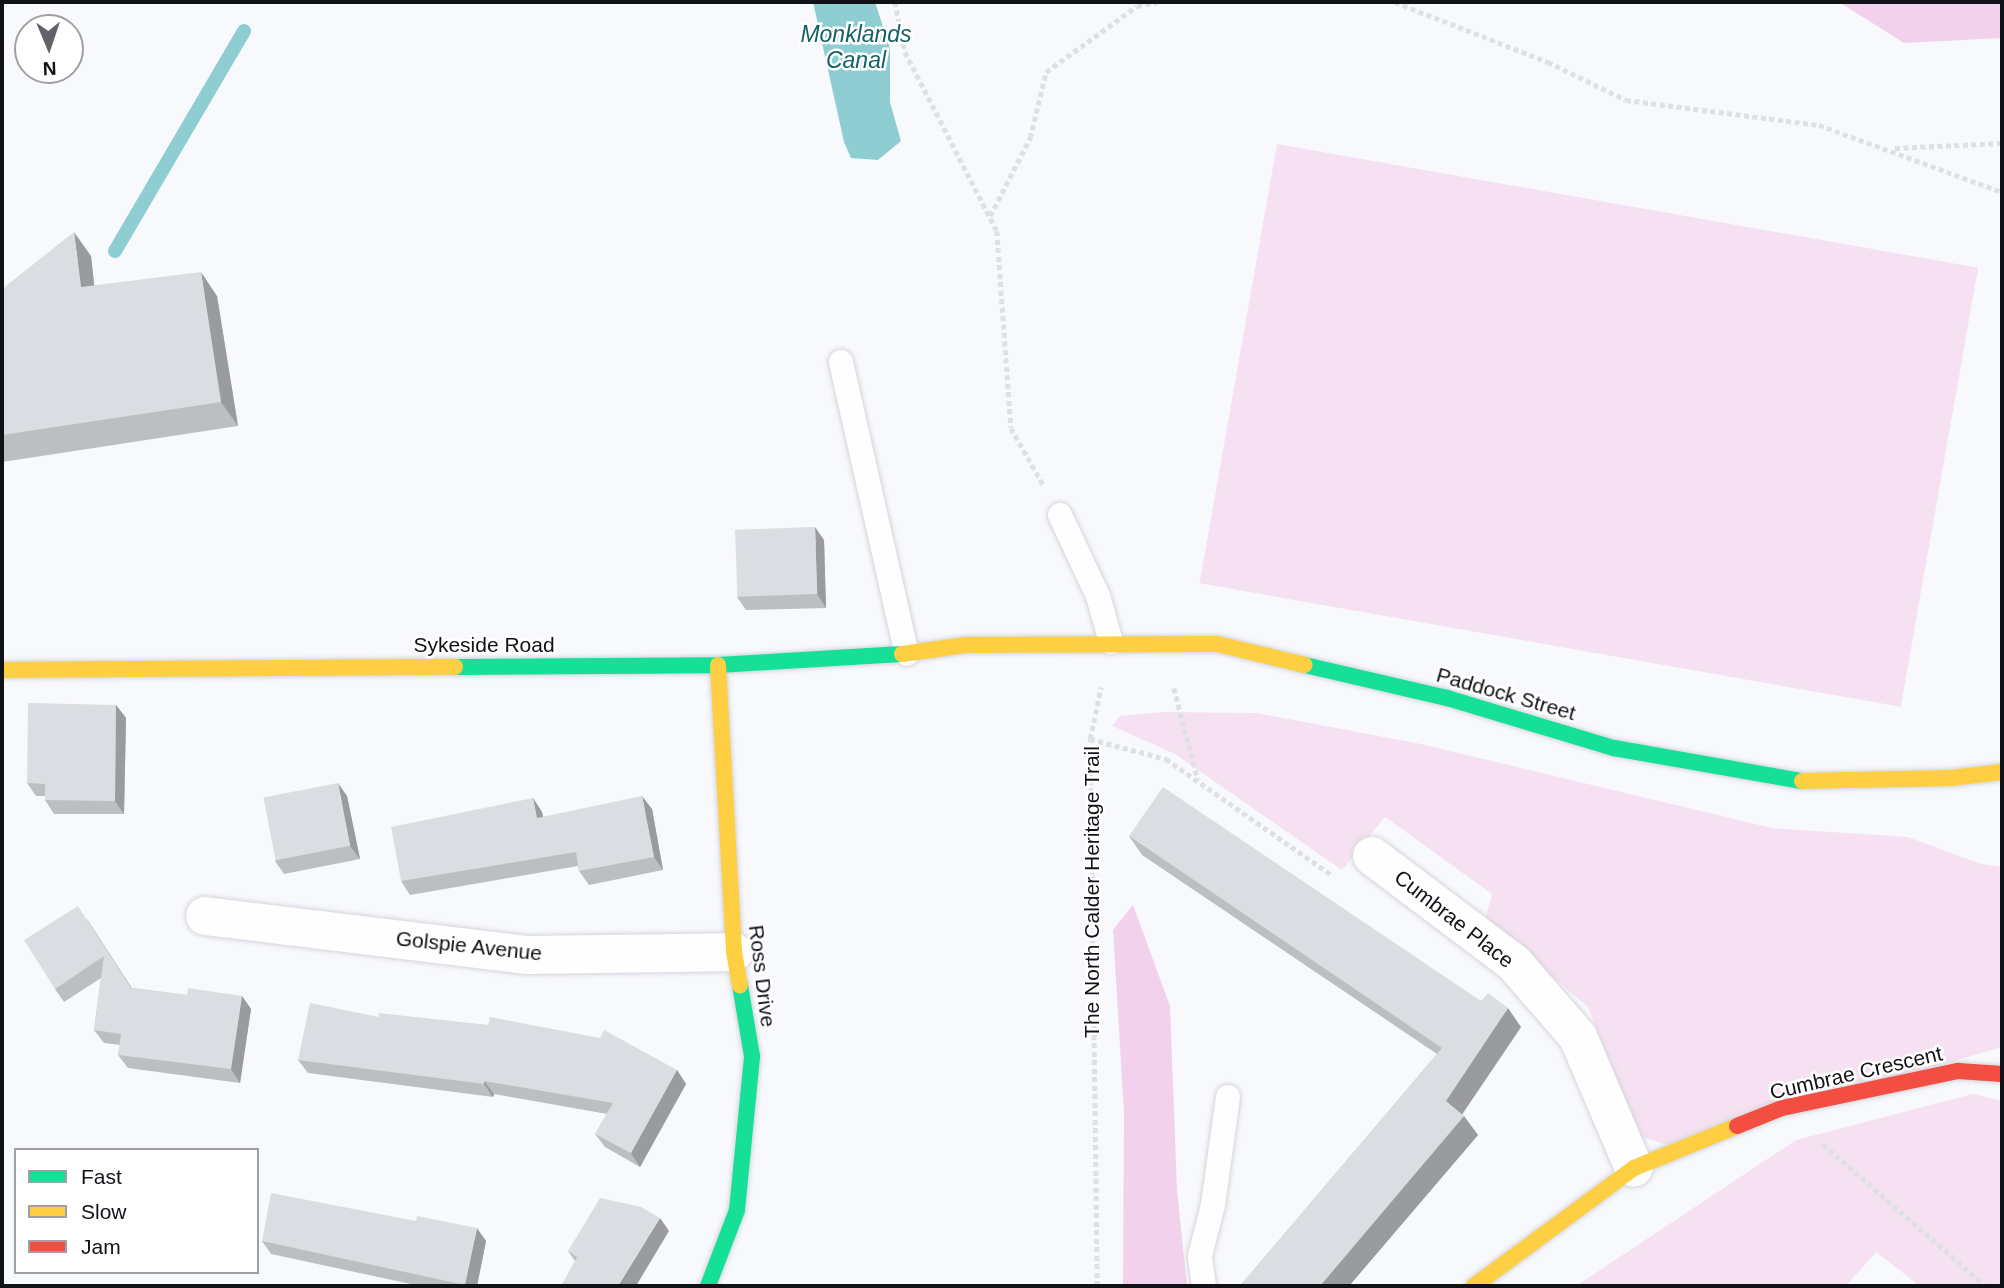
<!DOCTYPE html>
<style>
body{margin:0}
#map{position:relative;width:2004px;height:1288px;overflow:hidden;background:#f8f9fd;font-family:Helvetica,sans-serif}
div>[style]{position:absolute}
.green>*{inset:0;background:#f6e1f2;transform-origin:0 0}
.forest>*{inset:0;background:#f1d1eb}
.water>*{inset:0;background:#8eced2}
.stream>*{height:14px;margin:-7px;padding:0 7px;transform-origin:7px;border-radius:7px;background:#8eced2}
.path>*{height:4.5px;margin-top:-2.25px;transform-origin:0;background:repeating-linear-gradient(90deg,#dee0e1 0 5px,transparent 0 8.5px)}
.roads{filter:drop-shadow(0 0 2px #d4d6db) drop-shadow(0 0 2px #d4d6db)}
.lane>*{height:24px;margin:-12px;padding:0 12px;transform-origin:12px;border-radius:12px;background:#fefeff}
.street>*{height:38px;margin:-19px;padding:0 19px;transform-origin:19px;border-radius:19px;background:#fefeff}
.fast>*{height:16px;margin:-8px;padding:0 8px;transform-origin:8px;border-radius:8px;background:#16e098}
.slow>*{height:16px;margin:-8px;padding:0 8px;transform-origin:8px;border-radius:8px;background:#ffcf43}
.jam>*{height:16px;margin:-8px;padding:0 8px;transform-origin:8px;border-radius:8px;background:#f24e42}
.wall>*{inset:0;background:#bbbfc2}
.shaded-wall>*{inset:0;background:#999b9e}
.building>*{inset:0;background:#dadee2;transform-origin:0 0}
span{translate:-50% -50%;white-space:nowrap;text-align:center;line-height:1.15;-webkit-text-stroke:5px #fff;paint-order:stroke}
.street-label{font-size:21px;color:#101217}
.water-label{font-size:23px;color:#146164;font-style:italic}
.frame{position:absolute;inset:0;border:4px solid #101217;pointer-events:none}
.legend{position:absolute;left:14px;top:1148px;width:245px;height:126px;box-sizing:border-box;background:#fff;border:2px solid #9fa0a2;margin:0;padding:9px 12px;list-style:none;font-size:21px;color:#101217}
.legend li{display:flex;align-items:center;gap:14px;height:35px}
.legend b{width:35px;border:2px solid #9fa0a2}
.north{position:absolute;left:14px;top:14px;width:70px;height:70px;box-sizing:border-box;background:#fff;border:2px solid #9fa0a2;border-radius:50%;rotate:178deg;font-size:19px;font-weight:700;line-height:28px;text-align:center;color:#101217}
.north::after{content:'';display:block;margin:auto;width:24px;height:32px;background:#616368;clip-path:polygon(50% 0,100% 100%,50% 72%,0 100%)}
</style>
<div id="map">
<div class="green">
<div style="left:1277px;top:144px;width:712px;height:446px;rotate:10deg"></div>
<div style="clip-path:polygon(1163px 712px,1257px 713px,1421px 744px,1772px 828px,1908px 837px,1981px 864px,2002px 867px,2002px 1047px,1667px 1145px,1639px 1136px,1588px 1007px,1485px 920px,1492px 894px,1385px 817px,1342px 870px,1175px 754px,1112px 726px,1120px 716px)"></div>
<div style="clip-path:polygon(1973px 1094px,2002px 1101px,2002px 1286px,1920px 1286px,1876px 1252px,1846px 1286px,1576px 1286px,1796px 1140px)"></div>
</div>
<div class="forest">
<div style="clip-path:polygon(1839px 2px,2002px 2px,2002px 38px,1904px 43px)"></div>
<div style="clip-path:polygon(1133px 905px,1170px 1006px,1177px 1190px,1187px 1286px,1123px 1286px,1124px 1113px,1113px 930px)"></div>
</div>
<div class="water">
<div style="clip-path:polygon(813px 2px,875px 2px,890px 48px,890px 102px,901px 141px,878px 160px,851px 158px,844px 142px)"></div>
</div>
<div class="stream">
<div style="left:115px;top:251px;width:255px;rotate:-59.6deg"></div>
</div>
<div class="path">
<div style="left:895px;top:2px;width:51px;rotate:78.7deg"></div>
<div style="left:905px;top:52px;width:201px;rotate:62.8deg"></div>
<div style="left:997px;top:231px;width:197px;rotate:85.9deg"></div>
<div style="left:1011px;top:428px;width:67px;rotate:60.4deg"></div>
<div style="left:1395px;top:2px;width:164px;rotate:21.4deg"></div>
<div style="left:1548px;top:62px;width:87px;rotate:26deg"></div>
<div style="left:1626px;top:100px;width:195px;rotate:7.4deg"></div>
<div style="left:1819px;top:125px;width:195px;rotate:20.1deg"></div>
<div style="left:1895px;top:148px;width:107px;rotate:-2.7deg"></div>
<div style="left:990px;top:216px;width:88px;rotate:-62.9deg"></div>
<div style="left:1030px;top:138px;width:68px;rotate:-76.4deg"></div>
<div style="left:1046px;top:72px;width:112px;rotate:-36deg"></div>
<div style="left:1137px;top:6px;width:20px;rotate:-11deg"></div>
<div style="left:1174px;top:688px;width:95px;rotate:75.4deg"></div>
<div style="left:1090px;top:739px;width:79px;rotate:14.7deg"></div>
<div style="left:1166px;top:759px;width:204px;rotate:35deg"></div>
<div style="left:1823px;top:1144px;width:216px;rotate:41.1deg"></div>
<div style="left:1097px;top:1286px;width:547px;rotate:-90.73deg"></div>
<div style="left:1090px;top:739px;width:53px;rotate:-78.1deg"></div>
</div>
<div class="roads">
<div class="lane">
<div style="left:841px;top:362px;width:299px;rotate:77.3deg"></div>
<div style="left:1060px;top:515px;width:89px;rotate:64.9deg"></div>
<div style="left:1098px;top:596px;width:48px;rotate:74.2deg"></div>
<div style="left:1204px;top:1286px;width:30px;rotate:-98deg"></div>
<div style="left:1200px;top:1256px;width:53px;rotate:-75.7deg"></div>
<div style="left:1213px;top:1205px;width:109px;rotate:-82.1deg"></div>
</div>
<div class="street">
<div style="left:1372px;top:856px;width:178px;rotate:37deg"></div>
<div style="left:1514px;top:963px;width:98px;rotate:49.1deg"></div>
<div style="left:1578px;top:1037px;width:142px;rotate:66.9deg"></div>
<div style="left:205px;top:916px;width:325px;rotate:6.9deg"></div>
<div style="left:528px;top:955px;width:206px;rotate:-0.8deg"></div>
</div>
<div class="fast">
<div style="left:1305px;top:665px;width:146px;rotate:13.1deg"></div>
<div style="left:1447px;top:698px;width:174px;rotate:16.7deg"></div>
<div style="left:1614px;top:748px;width:191px;rotate:10deg"></div>
<div style="left:455px;top:667px;width:263px;rotate:-0.4deg"></div>
<div style="left:718px;top:665px;width:184px;rotate:-3.4deg"></div>
<div style="left:708px;top:1286px;width:81px;rotate:-69.1deg"></div>
<div style="left:737px;top:1210px;width:155px;rotate:-84.4deg"></div>
<div style="left:752px;top:1056px;width:72px;rotate:-99.6deg"></div>
</div>
<div class="slow">
<div style="left:902px;top:654px;width:65px;rotate:-8deg"></div>
<div style="left:966px;top:645px;width:251px;rotate:-0.2deg"></div>
<div style="left:1217px;top:644px;width:90px;rotate:13.4deg"></div>
<div style="left:718px;top:665px;width:287px;rotate:86.8deg"></div>
<div style="left:734px;top:952px;width:34px;rotate:80deg"></div>
<div style="left:2px;top:670px;width:453px;rotate:-0.4deg"></div>
<div style="left:1802px;top:781px;width:149px;rotate:-1.2deg"></div>
<div style="left:1951px;top:778px;width:51px;rotate:-6.7deg"></div>
<div style="left:1474px;top:1286px;width:199px;rotate:-36.4deg"></div>
<div style="left:1634px;top:1168px;width:111px;rotate:-22.2deg"></div>
</div>
<div class="jam">
<div style="left:1737px;top:1126px;width:48px;rotate:-21.8deg"></div>
<div style="left:1782px;top:1108px;width:180px;rotate:-11.9deg"></div>
<div style="left:1958px;top:1071px;width:44px;rotate:3.9deg"></div>
</div>
</div>
<div class="wall">
<div style="clip-path:polygon(91px 256px,94px 285px,217px 296px,238px 426px,2px 462px,2px 289px)"></div>
<div style="clip-path:polygon(824px 540px,826px 608px,746px 610px,737px 597px)"></div>
<div style="clip-path:polygon(116px 705px,126px 718px,124px 814px,54px 814px,45px 800px,45px 796px,36px 796px,27px 783px)"></div>
<div style="clip-path:polygon(347px 796px,360px 859px,284px 874px,275px 861px)"></div>
<div style="clip-path:polygon(533px 798px,542px 812px,543px 817px,652px 809px,663px 870px,589px 885px,579px 871px,578px 866px,410px 895px,401px 881px)"></div>
<div style="clip-path:polygon(1129px 836px,1481px 1001px,1521px 1027px,1462px 1114px,1478px 1135px,1349px 1286px,1240px 1286px,1437px 1054px,1142px 855px)"></div>
<div style="clip-path:polygon(87px 919px,132px 988px,187px 995px,242px 996px,251px 1009px,240px 1083px,128px 1068px,118px 1055px,120px 1045px,104px 1043px,94px 1030px,101px 978px,64px 1002px,55px 989px)"></div>
<div style="clip-path:polygon(379px 1017px,488px 1025px,677px 1070px,686px 1084px,640px 1167px,605px 1147px,595px 1134px,607px 1114px,494px 1094px,493px 1097px,308px 1073px,298px 1060px)"></div>
<div style="clip-path:polygon(669px 1231px,575px 1261px,568px 1251px)"></div>
<div style="clip-path:polygon(262px 1241px,486px 1241px,477px 1286px,420px 1286px,271px 1254px)"></div>
</div>
<div class="shaded-wall">
<div style="clip-path:polygon(74px 232px,91px 256px,97px 310px,81px 287px)"></div>
<div style="clip-path:polygon(201px 272px,217px 296px,238px 426px,221px 402px)"></div>
<div style="clip-path:polygon(815px 527px,824px 540px,826px 608px,817px 594px)"></div>
<div style="clip-path:polygon(116px 705px,126px 718px,124px 814px,115px 801px)"></div>
<div style="clip-path:polygon(338px 783px,347px 796px,360px 859px,350px 846px)"></div>
<div style="clip-path:polygon(642px 796px,652px 809px,663px 870px,654px 857px)"></div>
<div style="clip-path:polygon(533px 798px,542px 812px,546px 831px,537px 818px)"></div>
<div style="clip-path:polygon(242px 996px,251px 1009px,240px 1083px,231px 1069px)"></div>
<div style="clip-path:polygon(1508px 1008px,1521px 1027px,1459px 1119px,1446px 1101px)"></div>
<div style="clip-path:polygon(677px 1070px,686px 1084px,640px 1167px,631px 1153px)"></div>
<div style="clip-path:polygon(484px 1081px,494px 1094px,493px 1097px,484px 1084px)"></div>
<div style="clip-path:polygon(1464px 1116px,1478px 1135px,1349px 1286px,1320px 1286px)"></div>
<div style="clip-path:polygon(660px 1218px,669px 1231px,636px 1286px,618px 1286px)"></div>
<div style="clip-path:polygon(477px 1228px,486px 1241px,477px 1286px,466px 1286px,465px 1285px)"></div>
</div>
<div class="building">
<div style="clip-path:polygon(74px 232px,81px 287px,201px 272px,221px 402px,2px 435px,2px 289px)"></div>
<div style="left:815px;top:527px;width:67px;height:80px;rotate:88deg"></div>
<div style="clip-path:polygon(28px 703px,116px 705px,115px 801px,45px 800px,45px 784px,27px 783px)"></div>
<div style="left:338px;top:783px;width:64px;height:76px;rotate:79deg"></div>
<div style="clip-path:polygon(1163px 787px,1481px 1001px,1488px 993px,1508px 1008px,1446px 1101px,1464px 1116px,1320px 1286px,1240px 1286px,1442px 1048px,1129px 836px)"></div>
<div style="clip-path:polygon(642px 796px,654px 857px,579px 871px,576px 852px,401px 881px,391px 827px,533px 798px,537px 818px)"></div>
<div style="clip-path:polygon(78px 906px,131px 988px,187px 995px,188px 988px,242px 996px,231px 1069px,118px 1055px,121px 1034px,94px 1030px,104px 956px,55px 989px,24px 940px)"></div>
<div style="clip-path:polygon(310px 1003px,379px 1017px,379px 1013px,488px 1025px,490px 1017px,600px 1038px,604px 1030px,677px 1070px,631px 1153px,595px 1134px,613px 1103px,484px 1081px,484px 1084px,298px 1060px)"></div>
<div style="clip-path:polygon(271px 1193px,416px 1221px,417px 1216px,477px 1228px,465px 1285px,262px 1241px)"></div>
<div style="clip-path:polygon(600px 1198px,641px 1207px,660px 1218px,618px 1286px,561px 1286px,577px 1257px,568px 1251px)"></div>
</div>
<div class="street-label">
<span style="left:484px;top:645px">Sykeside Road</span>
<span style="left:1506px;top:694px;rotate:16deg">Paddock Street</span>
<span style="left:1092px;top:892px;rotate:-90deg">The North Calder Heritage Trail</span>
<span style="left:1454px;top:919px;rotate:38deg">Cumbrae Place</span>
<span style="left:469px;top:946px;rotate:6deg">Golspie Avenue</span>
<span style="left:762px;top:976px;rotate:83deg">Ross Drive</span>
<span style="left:1856px;top:1073px;rotate:-13deg">Cumbrae Crescent</span>
</div>
<div class="water-label">
<span style="left:856px;top:47px">Monklands<br>Canal</span>
</div>
<div class="frame"></div>
<ul class="legend">
<li><b style="height:9px;background:#16e098"></b>Fast</li>
<li><b style="height:9px;background:#ffcf43"></b>Slow</li>
<li><b style="height:9px;background:#f24e42"></b>Jam</li>
</ul>
<div class="north">N</div>
</div>
